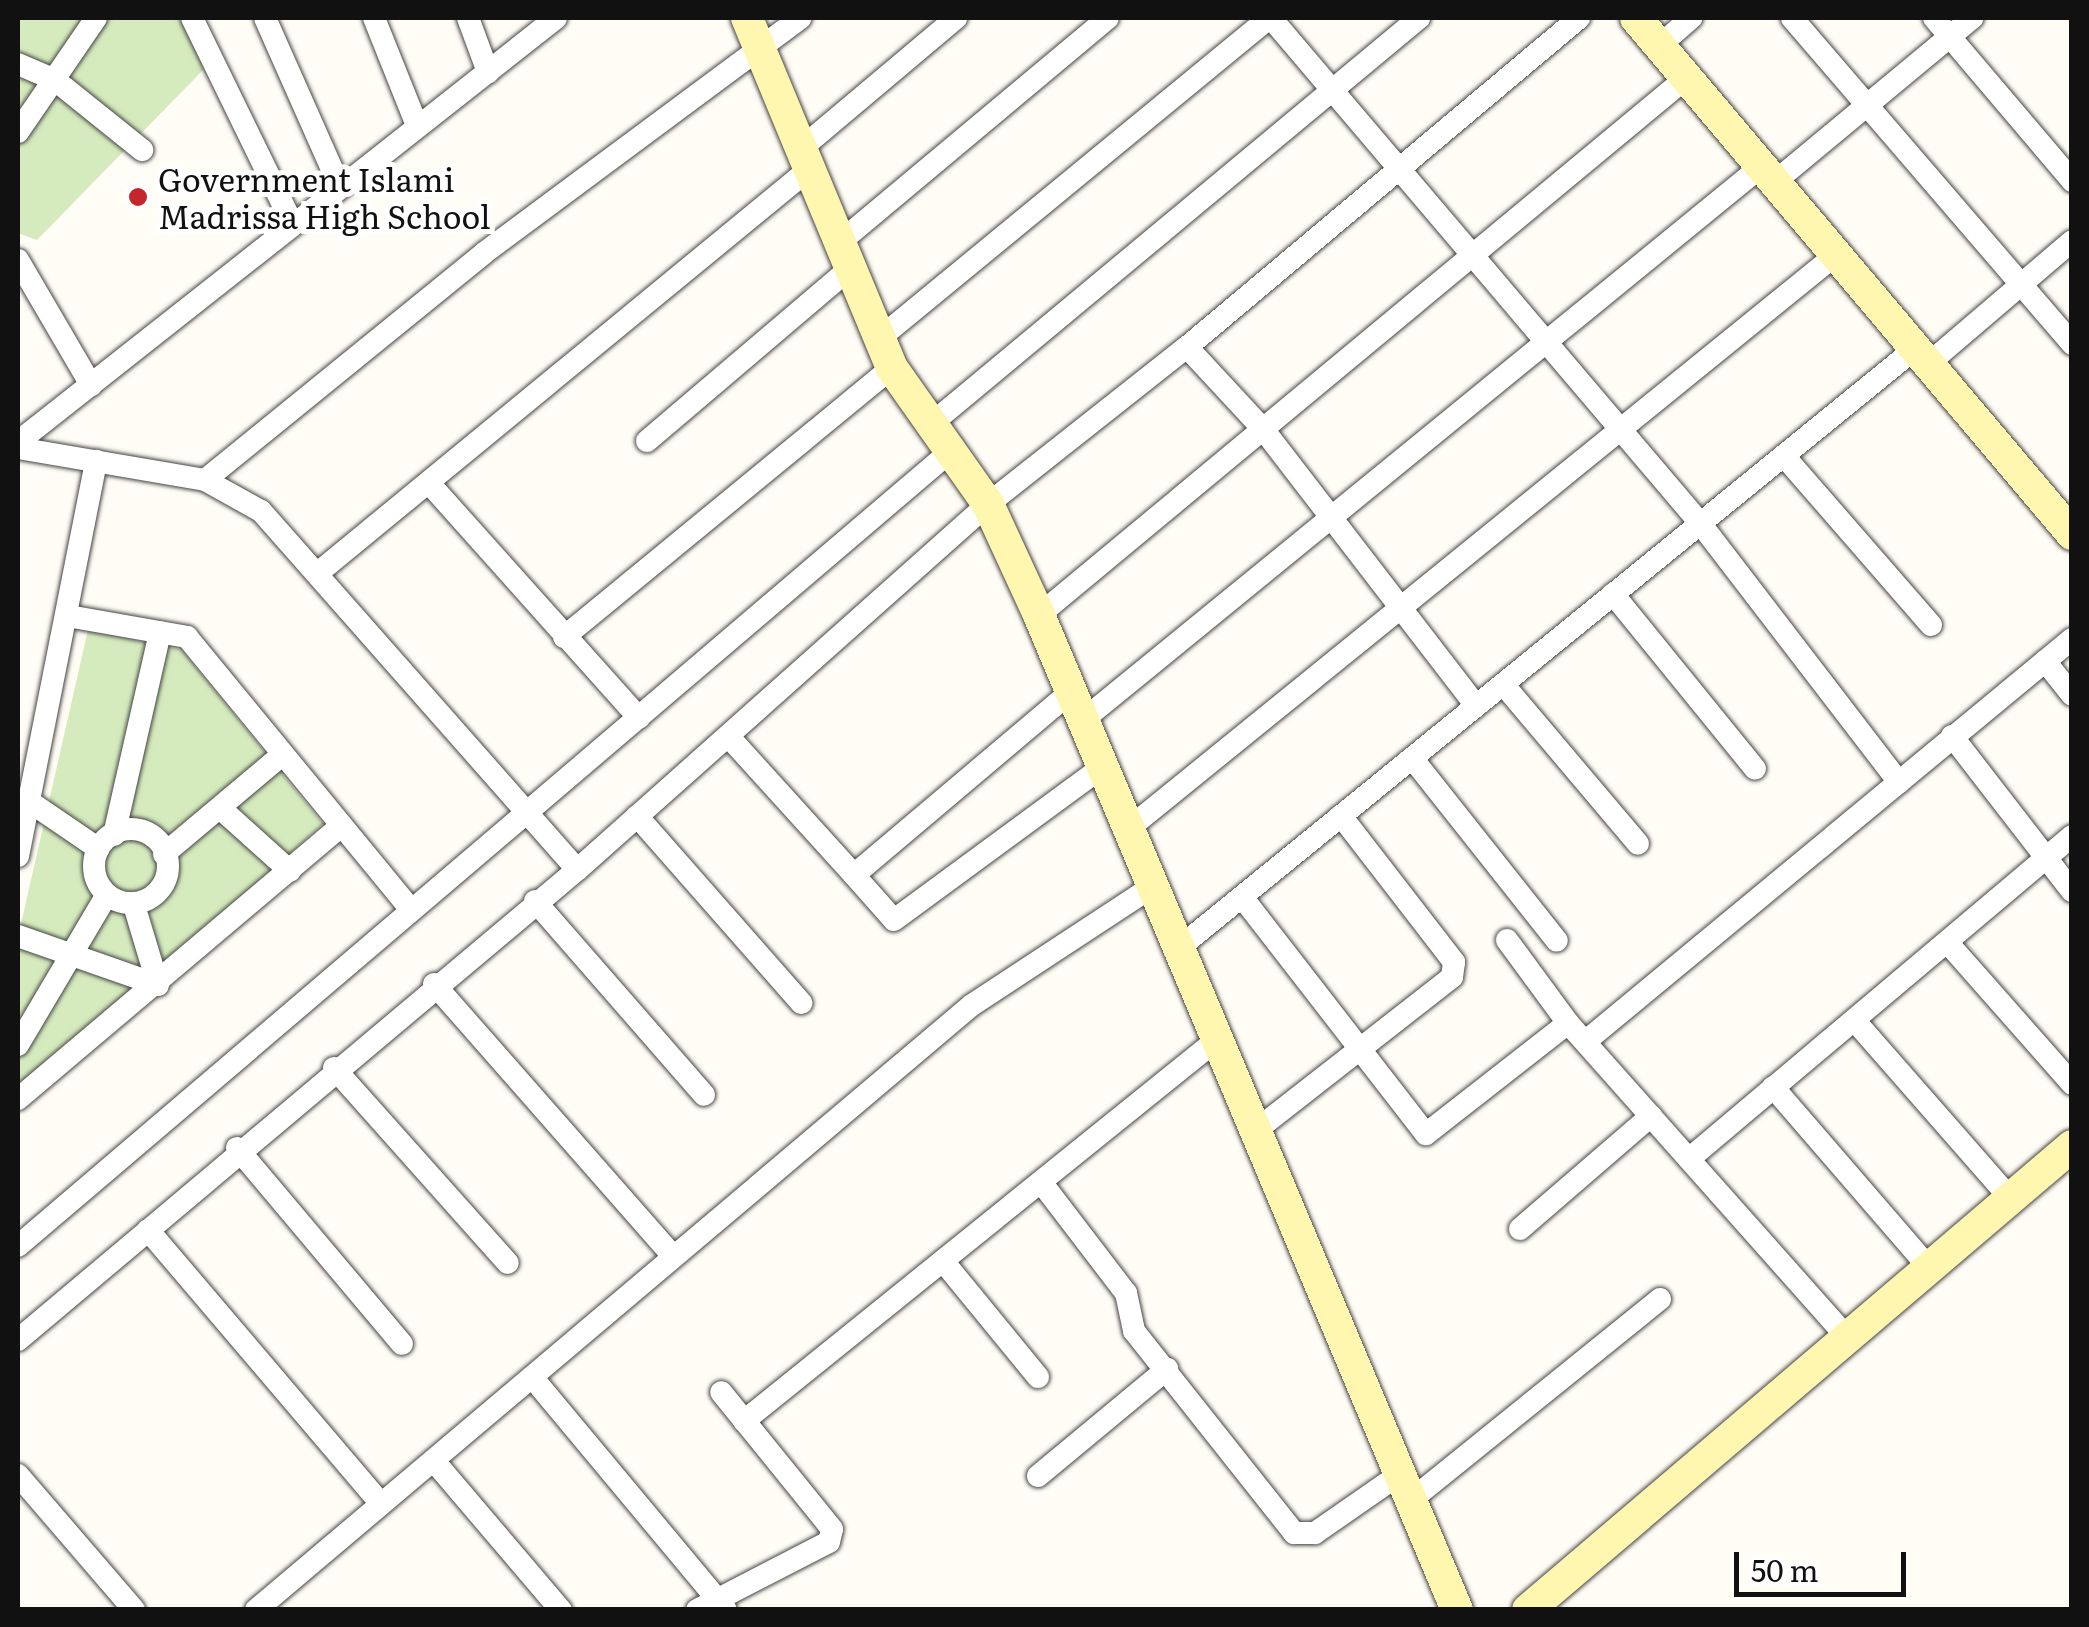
<!DOCTYPE html>
<style>
body{margin:0}
#map{position:relative;width:2089px;height:1627px;overflow:hidden;background:#fffdf5;font-family:Literata,serif}
div>[style]{position:absolute}
.green>*{inset:0;background:#d5ebbd}
.roads{filter:drop-shadow(0 0 2px #444) drop-shadow(0 0 2px #444)}
.street>*{height:22px;margin:-11px;padding:0 11px;transform-origin:11px;border-radius:11px;background:#fff}
.street>.ring{margin:-11px;padding:0;box-sizing:content-box;background:none;border:22px solid #fff;border-radius:50%}
.secondary>*{height:32px;margin:-16px;padding:0 16px;transform-origin:16px;border-radius:16px;background:#fff6b0}
.dots>*{width:28px;height:28px;translate:-50% -50%;box-sizing:border-box;border:5px solid #fff;border-radius:50%}
span{translate:-50% -50%;white-space:nowrap;text-align:center;line-height:1.15;-webkit-text-stroke:10px #fff;paint-order:stroke}
.poi-label{font-size:32px;color:#111}
.left{translate:0 -50%;text-align:left}
.frame{position:absolute;inset:0;border:20px solid #111;pointer-events:none}
.scale{position:absolute;left:1734px;top:1552px;width:172px;height:45px;box-sizing:border-box;border:5px solid #111;border-top:0;padding-left:12px;font-size:30px;line-height:35px;white-space:nowrap;color:#111;-webkit-text-stroke:8px #fff;paint-order:stroke}
</style>
<div id="map">
<div class="green">
<div style="clip-path:polygon(18px 18px,186px 18px,206px 67px,37px 240px,18px 233px)"></div>
<div style="clip-path:polygon(88px 630px,182px 650px,323px 824px,18px 1096px,18px 937px)"></div>
</div>
<div class="roads">
<div class="street">
<div style="left:192px;top:18px;width:226px;rotate:64deg"></div>
<div style="left:265px;top:18px;width:183px;rotate:66.1deg"></div>
<div style="left:374px;top:18px;width:113px;rotate:68.2deg"></div>
<div style="left:468px;top:18px;width:58px;rotate:69.7deg"></div>
<div style="left:1271px;top:18px;width:663px;rotate:49.65deg"></div>
<div style="left:1700px;top:523px;width:327px;rotate:52.5deg"></div>
<div style="left:1792px;top:18px;width:430px;rotate:49.3deg"></div>
<div style="left:1934px;top:18px;width:214px;rotate:49.7deg"></div>
<div style="left:1659px;top:46px;width:43px;rotate:-41.2deg"></div>
<div style="left:18px;top:64px;width:40px;rotate:23.4deg"></div>
<div style="left:55px;top:80px;width:112px;rotate:38.8deg"></div>
<div style="left:18px;top:132px;width:138px;rotate:-55.6deg"></div>
<div style="left:804px;top:146px;width:199px;rotate:-40.1deg"></div>
<div style="left:1777px;top:180px;width:254px;rotate:-39.7deg"></div>
<div style="left:840px;top:242px;width:349px;rotate:-39.9deg"></div>
<div style="left:18px;top:260px;width:145px;rotate:59.7deg"></div>
<div style="left:881px;top:337px;width:502px;rotate:-39.43deg"></div>
<div style="left:1187px;top:347px;width:112px;rotate:47.2deg"></div>
<div style="left:1263px;top:429px;width:349px;rotate:52.4deg"></div>
<div style="left:1928px;top:364px;width:189px;rotate:-40.5deg"></div>
<div style="left:931px;top:424px;width:635px;rotate:-39.76deg"></div>
<div style="left:647px;top:441px;width:262px;rotate:-40.4deg"></div>
<div style="left:18px;top:442px;width:685px;rotate:-38.24deg"></div>
<div style="left:18px;top:448px;width:190px;rotate:9.7deg"></div>
<div style="left:205px;top:480px;width:64px;rotate:29deg"></div>
<div style="left:261px;top:511px;width:478px;rotate:48.6deg"></div>
<div style="left:1784px;top:456px;width:224px;rotate:49deg"></div>
<div style="left:205px;top:480px;width:360px;rotate:-39.1deg"></div>
<div style="left:484px;top:253px;width:394px;rotate:-36.6deg"></div>
<div style="left:429px;top:483px;width:315px;rotate:48.2deg"></div>
<div style="left:319px;top:572px;width:639px;rotate:-39.42deg"></div>
<div style="left:1613px;top:594px;width:225px;rotate:50.9deg"></div>
<div style="left:1039px;top:615px;width:841px;rotate:-39.69deg"></div>
<div style="left:68px;top:616px;width:121px;rotate:10deg"></div>
<div style="left:187px;top:637px;width:353px;rotate:50.6deg"></div>
<div style="left:564px;top:637px;width:424px;rotate:-39.4deg"></div>
<div style="left:2045px;top:661px;width:43px;rotate:51.5deg"></div>
<div style="left:1503px;top:684px;width:209px;rotate:49.8deg"></div>
<div style="left:1083px;top:720px;width:878px;rotate:-39.22deg"></div>
<div style="left:1952px;top:736px;width:196px;rotate:52.3deg"></div>
<div style="left:729px;top:737px;width:186px;rotate:47.8deg"></div>
<div style="left:854px;top:875px;width:282px;rotate:-40.2deg"></div>
<div style="left:1412px;top:758px;width:233px;rotate:51.6deg"></div>
<div style="left:30px;top:802px;width:83px;rotate:34.3deg"></div>
<div style="left:220px;top:808px;width:94px;rotate:42deg"></div>
<div style="left:637px;top:816px;width:249px;rotate:48.7deg"></div>
<div style="left:1128px;top:829px;width:914px;rotate:-39.05deg"></div>
<div class="ring" style="left:94px;top:829px;width:52px;height:52px"></div>
<div style="left:114px;top:835px;width:208px;rotate:-77.2deg"></div>
<div style="left:164px;top:854px;width:154px;rotate:-40deg"></div>
<div style="left:18px;top:856px;width:403px;rotate:-78.8deg"></div>
<div style="left:854px;top:875px;width:60px;rotate:48.4deg"></div>
<div style="left:894px;top:920px;width:257px;rotate:-36.3deg"></div>
<div style="left:1242px;top:897px;width:300px;rotate:52.2deg"></div>
<div style="left:1426px;top:1134px;width:180px;rotate:-38deg"></div>
<div style="left:1568px;top:1023px;width:420px;rotate:48.4deg"></div>
<div style="left:535px;top:901px;width:257px;rotate:48.9deg"></div>
<div style="left:18px;top:936px;width:148px;rotate:19.3deg"></div>
<div style="left:158px;top:985px;width:84px;rotate:-106.7deg"></div>
<div style="left:1507px;top:940px;width:103px;rotate:53.7deg"></div>
<div style="left:1947px;top:942px;width:189px;rotate:48.6deg"></div>
<div style="left:1175px;top:951px;width:955px;rotate:-39.14deg"></div>
<div style="left:434px;top:984px;width:361px;rotate:48.7deg"></div>
<div style="left:1855px;top:1021px;width:237px;rotate:48.8deg"></div>
<div style="left:1586px;top:1041px;width:631px;rotate:-39.6deg"></div>
<div style="left:18px;top:1045px;width:173px;rotate:-59.4deg"></div>
<div style="left:334px;top:1068px;width:261px;rotate:48.3deg"></div>
<div style="left:1773px;top:1087px;width:239px;rotate:49.2deg"></div>
<div style="left:18px;top:1099px;width:422px;rotate:-40.2deg"></div>
<div style="left:1255px;top:1131px;width:250px;rotate:-38deg"></div>
<div style="left:1452px;top:977px;width:15px;rotate:-82deg"></div>
<div style="left:1454px;top:962px;width:185px;rotate:-127.7deg"></div>
<div style="left:237px;top:1148px;width:256px;rotate:49.9deg"></div>
<div style="left:1689px;top:1159px;width:501px;rotate:-40.14deg"></div>
<div style="left:1041px;top:1182px;width:140px;rotate:52.6deg"></div>
<div style="left:1126px;top:1293px;width:39px;rotate:78deg"></div>
<div style="left:1134px;top:1331px;width:258px;rotate:51.6deg"></div>
<div style="left:1294px;top:1533px;width:21px"></div>
<div style="left:1315px;top:1533px;width:103px;rotate:-34.8deg"></div>
<div style="left:1520px;top:1229px;width:173px;rotate:-40.8deg"></div>
<div style="left:148px;top:1230px;width:358px;rotate:49.6deg"></div>
<div style="left:18px;top:1246px;width:1227px;rotate:-40.44deg"></div>
<div style="left:943px;top:1261px;width:150px;rotate:50.7deg"></div>
<div style="left:18px;top:1340px;width:730px;rotate:-40.06deg"></div>
<div style="left:577px;top:870px;width:550px;rotate:-41.69deg"></div>
<div style="left:988px;top:504px;width:253px;rotate:-38.3deg"></div>
<div style="left:1187px;top:347px;width:512px;rotate:-40.01deg"></div>
<div style="left:532px;top:1377px;width:302px;rotate:50.2deg"></div>
<div style="left:744px;top:1421px;width:604px;rotate:-38.88deg"></div>
<div style="left:434px;top:1461px;width:196px;rotate:49.6deg"></div>
<div style="left:18px;top:1475px;width:178px;rotate:49.3deg"></div>
<div style="left:1038px;top:1476px;width:168px;rotate:-39.7deg"></div>
<div style="left:1411px;top:1500px;width:320px;rotate:-38.9deg"></div>
<div style="left:256px;top:1610px;width:937px;rotate:-40.2deg"></div>
<div style="left:972px;top:1005px;width:213px;rotate:-33.3deg"></div>
<div style="left:697px;top:1610px;width:148px;rotate:-27.3deg"></div>
<div style="left:829px;top:1542px;width:13px;rotate:-77deg"></div>
<div style="left:832px;top:1529px;width:176px;rotate:-129deg"></div>
</div>
<div class="secondary">
<div style="left:747px;top:18px;width:379px;rotate:67.5deg"></div>
<div style="left:892px;top:368px;width:166px;rotate:54.8deg"></div>
<div style="left:988px;top:504px;width:122px;rotate:65.3deg"></div>
<div style="left:1039px;top:615px;width:1079px;rotate:67.21deg"></div>
<div style="left:1636px;top:18px;width:676px;rotate:49.8deg"></div>
<div style="left:1528px;top:1610px;width:715px;rotate:-40.46deg"></div>
</div>
</div>
<div class="dots">
<div style="left:138px;top:197px;background:#c4262e"></div>
</div>
<div class="poi-label">
<span class="left" style="left:158px;top:197px">Government Islami<br>Madrissa High School</span>
</div>
<div class="frame"></div>
<div class="scale">50 m</div>
</div>
